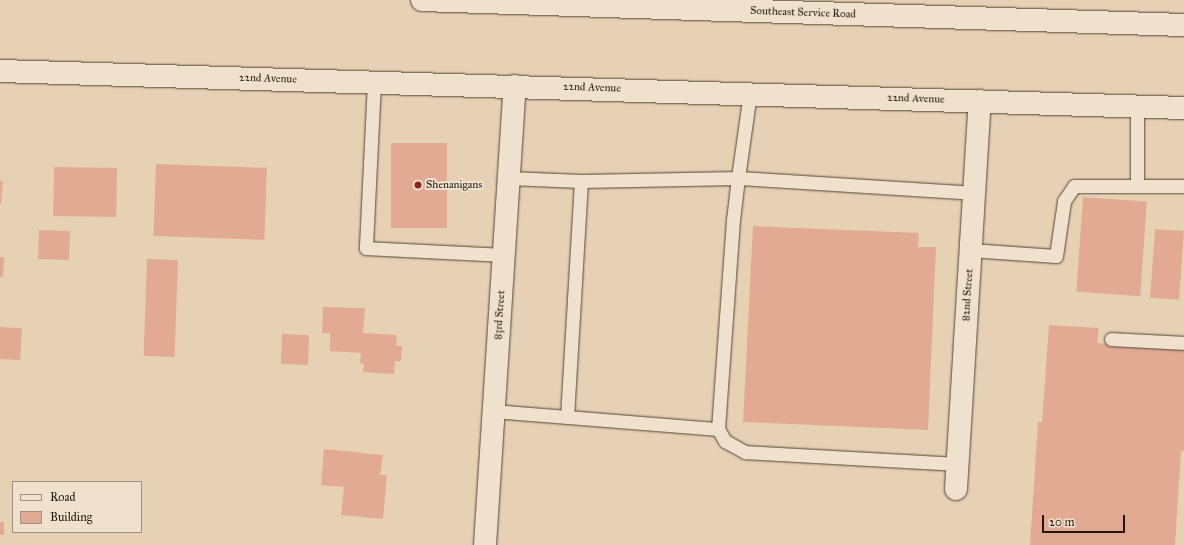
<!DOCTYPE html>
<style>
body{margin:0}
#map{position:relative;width:1184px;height:545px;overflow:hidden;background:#e7d1b4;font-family:"IM FELL Great Primer",serif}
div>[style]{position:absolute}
.building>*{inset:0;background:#e3aa93;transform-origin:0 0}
.roads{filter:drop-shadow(0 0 1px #524634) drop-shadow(0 0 1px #524634)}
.service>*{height:13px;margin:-6.5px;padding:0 6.5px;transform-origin:6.5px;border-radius:6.5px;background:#efe1ce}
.minor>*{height:22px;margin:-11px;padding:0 11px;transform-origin:11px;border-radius:11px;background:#efe1ce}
.tertiary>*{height:22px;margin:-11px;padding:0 11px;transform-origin:11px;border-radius:11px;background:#efe1ce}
.dots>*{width:11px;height:11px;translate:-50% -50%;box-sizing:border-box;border:2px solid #efe1ce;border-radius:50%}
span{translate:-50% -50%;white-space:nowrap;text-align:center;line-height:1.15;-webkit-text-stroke:4px #efe1ce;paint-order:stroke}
.street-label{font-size:11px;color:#21170a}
.poi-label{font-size:11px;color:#21170a}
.left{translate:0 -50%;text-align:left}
.legend{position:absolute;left:12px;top:481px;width:130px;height:52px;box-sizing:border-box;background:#efe1ce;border:1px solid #9d9080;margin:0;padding:5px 7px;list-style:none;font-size:12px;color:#21170a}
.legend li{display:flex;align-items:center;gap:8px;height:20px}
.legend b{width:20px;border:1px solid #9d9080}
.scale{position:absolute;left:1042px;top:515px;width:83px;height:18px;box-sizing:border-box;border:2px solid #21170a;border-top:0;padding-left:5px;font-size:12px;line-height:14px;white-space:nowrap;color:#21170a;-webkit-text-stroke:3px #efe1ce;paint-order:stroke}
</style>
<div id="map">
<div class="building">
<div style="left:391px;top:143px;width:56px;height:85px"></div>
<div style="left:156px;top:164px;width:111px;height:72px;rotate:2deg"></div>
<div style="left:54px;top:167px;width:63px;height:49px;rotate:1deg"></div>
<div style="clip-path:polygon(0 181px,3px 181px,1px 204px,0 204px)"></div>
<div style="left:1083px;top:197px;width:64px;height:95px;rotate:4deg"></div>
<div style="clip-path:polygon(753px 226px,919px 233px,918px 247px,936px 247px,928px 430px,743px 422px)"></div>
<div style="left:1155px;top:229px;width:29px;height:69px;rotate:4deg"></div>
<div style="left:39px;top:230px;width:31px;height:29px;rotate:2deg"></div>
<div style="clip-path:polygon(0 257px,4px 257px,3px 277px,0 277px)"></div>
<div style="left:147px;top:259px;width:31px;height:97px;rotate:2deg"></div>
<div style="clip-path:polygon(323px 307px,365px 308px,363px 333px,397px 335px,396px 346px,402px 346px,401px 361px,395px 361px,394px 374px,363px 372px,364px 364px,360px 363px,361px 353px,330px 351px,330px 333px,322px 333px)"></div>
<div style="clip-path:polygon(1049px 325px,1099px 328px,1097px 343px,1184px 349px,1184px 451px,1181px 451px,1175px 545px,1030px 545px,1038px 422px,1042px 422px)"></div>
<div style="left:0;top:327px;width:22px;height:32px;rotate:3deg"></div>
<div style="left:282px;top:334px;width:27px;height:30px;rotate:2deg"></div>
<div style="clip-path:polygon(324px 449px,383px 455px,380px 475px,387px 475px,383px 519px,341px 515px,344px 487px,321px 485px)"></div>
<div style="left:0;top:522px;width:4px;height:13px"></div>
</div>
<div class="roads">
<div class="service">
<div style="left:374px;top:82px;width:166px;rotate:92.8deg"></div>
<div style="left:366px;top:248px;width:137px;rotate:2.9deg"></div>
<div style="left:508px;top:178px;width:73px;rotate:2.4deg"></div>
<div style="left:581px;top:181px;width:157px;rotate:-1.1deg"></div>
<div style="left:738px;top:178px;width:86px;rotate:-82deg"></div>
<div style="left:1137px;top:186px;width:80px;rotate:-90deg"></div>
<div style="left:970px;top:250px;width:86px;rotate:4deg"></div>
<div style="left:1056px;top:256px;width:56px;rotate:-81.7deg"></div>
<div style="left:1064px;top:201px;width:18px;rotate:-56deg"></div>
<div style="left:1074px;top:186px;width:110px"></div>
<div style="left:1111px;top:339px;width:73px;rotate:3.1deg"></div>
<div style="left:493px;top:411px;width:226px;rotate:4.6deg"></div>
<div style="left:718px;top:429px;width:14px;rotate:60deg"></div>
<div style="left:725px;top:441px;width:23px;rotate:29deg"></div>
<div style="left:745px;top:452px;width:212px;rotate:3.2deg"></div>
<div style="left:567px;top:417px;width:236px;rotate:-86.6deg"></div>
<div style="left:718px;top:429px;width:210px;rotate:-85.9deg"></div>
<div style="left:733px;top:220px;width:42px;rotate:-83.2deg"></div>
<div style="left:738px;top:178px;width:236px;rotate:3.6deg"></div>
</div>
<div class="minor">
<div style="left:422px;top:0;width:762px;rotate:1.88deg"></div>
<div style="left:956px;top:489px;width:389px;rotate:-86.5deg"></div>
<div style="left:485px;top:545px;width:460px;rotate:-86.3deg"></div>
</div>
<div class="tertiary">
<div style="left:0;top:71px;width:1185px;rotate:1.79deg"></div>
</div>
</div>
<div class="dots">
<div style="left:418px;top:185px;background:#8f2418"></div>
</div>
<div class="street-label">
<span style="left:803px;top:13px;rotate:2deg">Southeast Service Road</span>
<span style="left:268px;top:79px;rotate:2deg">22nd Avenue</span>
<span style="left:592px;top:88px;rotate:2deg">22nd Avenue</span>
<span style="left:916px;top:99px;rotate:2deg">22nd Avenue</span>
<span style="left:968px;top:295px;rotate:-86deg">82nd Street</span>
<span style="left:500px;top:315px;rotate:-86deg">83rd Street</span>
</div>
<div class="poi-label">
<span class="left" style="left:426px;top:185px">Shenanigans</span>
</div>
<ul class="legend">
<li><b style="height:5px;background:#efe1ce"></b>Road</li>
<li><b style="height:11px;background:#e3aa93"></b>Building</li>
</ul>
<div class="scale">20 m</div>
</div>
